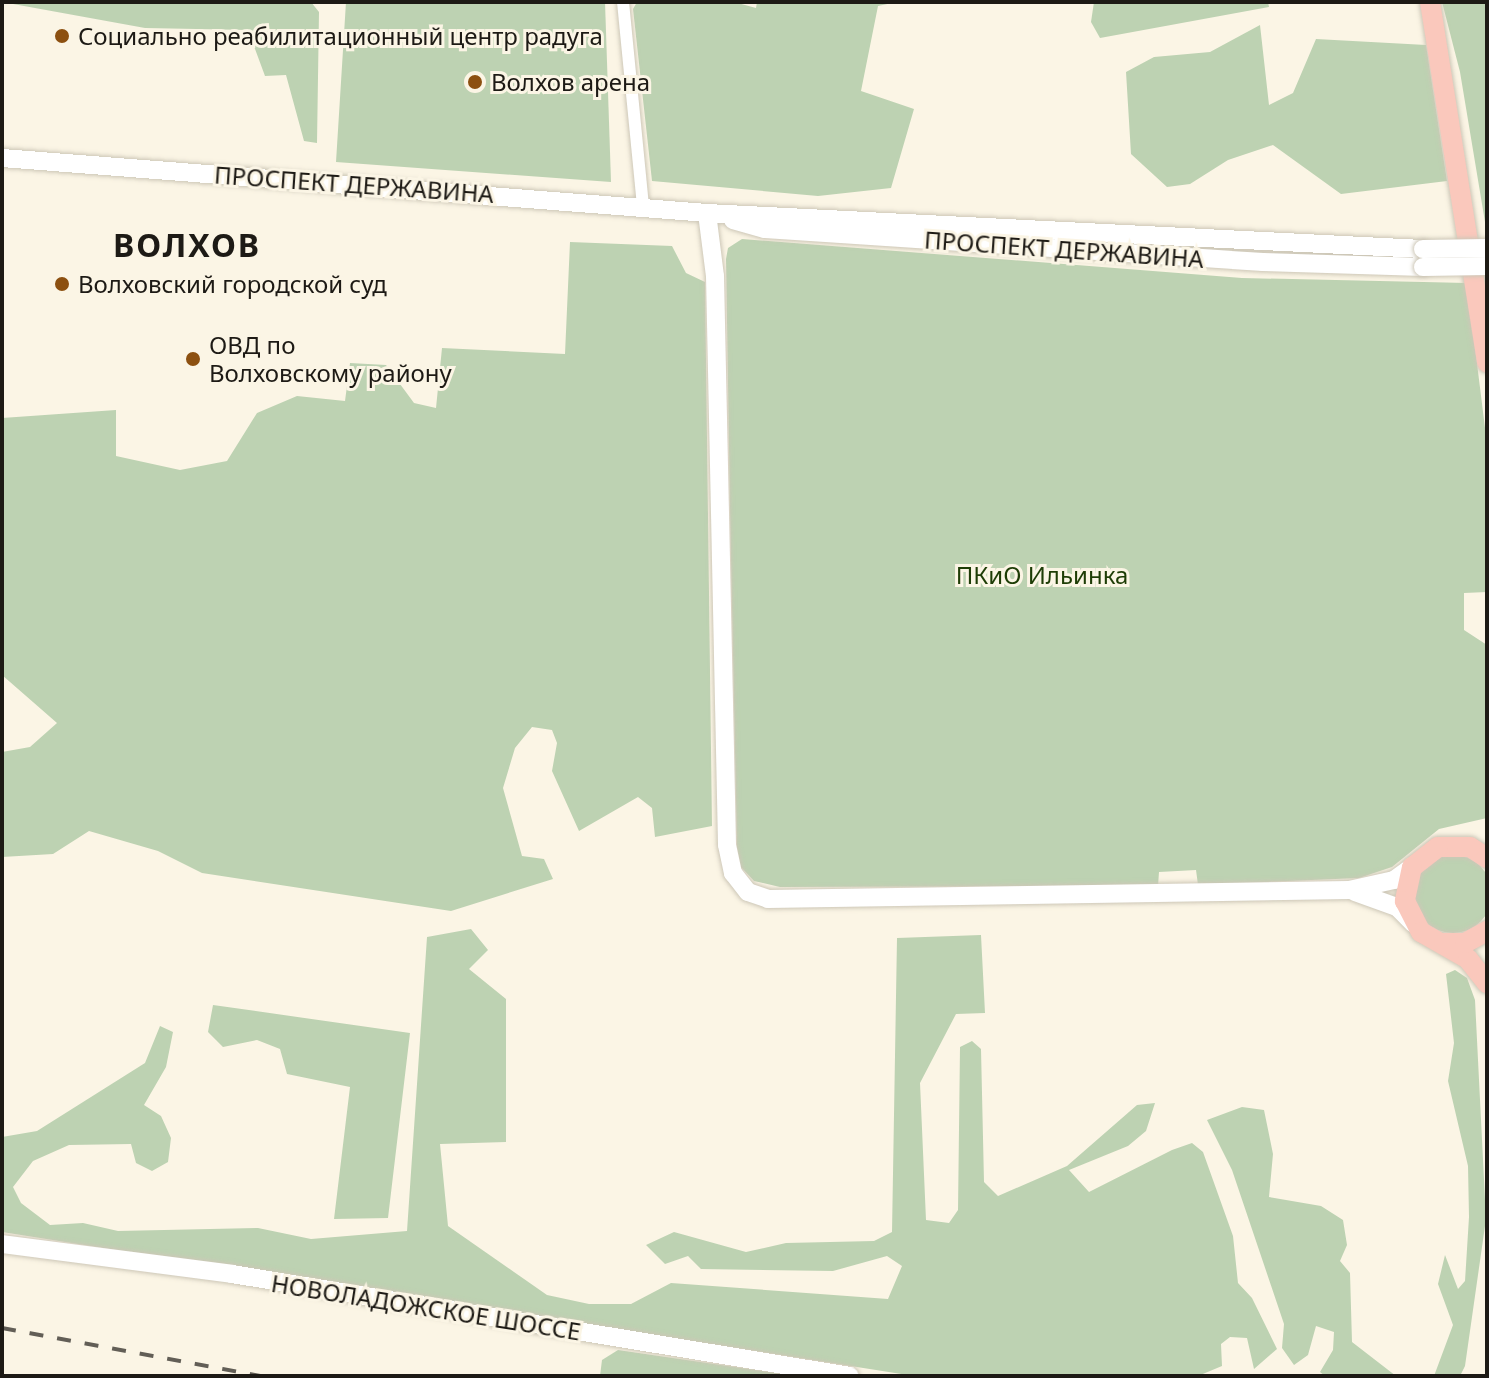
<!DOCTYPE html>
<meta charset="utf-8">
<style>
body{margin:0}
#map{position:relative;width:1489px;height:1378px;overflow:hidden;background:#fbf5e5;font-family:"Noto Sans",sans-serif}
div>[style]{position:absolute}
.green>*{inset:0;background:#bdd2b2}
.round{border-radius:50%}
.roads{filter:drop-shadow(0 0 2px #cdc7b7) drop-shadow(0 0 2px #cdc7b7)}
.minor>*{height:12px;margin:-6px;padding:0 6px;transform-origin:6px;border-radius:6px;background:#fff}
.secondary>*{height:18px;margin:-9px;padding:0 9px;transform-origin:9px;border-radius:9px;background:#fff}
.primary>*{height:20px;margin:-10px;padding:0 10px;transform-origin:10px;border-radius:10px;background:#fac8bc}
.rail>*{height:4px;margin-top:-2px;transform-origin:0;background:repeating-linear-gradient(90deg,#625e56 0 14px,transparent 0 28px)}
.bridges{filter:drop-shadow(0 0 2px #cdc7b7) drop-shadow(0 0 2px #cdc7b7)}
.secondary-bridge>*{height:18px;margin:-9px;padding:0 9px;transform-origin:9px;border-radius:9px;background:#fff}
.dots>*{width:22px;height:22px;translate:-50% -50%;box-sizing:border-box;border:4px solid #fbf5e5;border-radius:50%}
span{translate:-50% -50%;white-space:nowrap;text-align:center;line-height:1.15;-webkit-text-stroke:6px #fbf5e5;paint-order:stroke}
.poi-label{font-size:24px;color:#1d1a15}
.left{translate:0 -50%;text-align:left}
.street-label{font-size:24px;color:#1d1a15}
.park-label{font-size:24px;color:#1e3d06}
.district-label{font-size:32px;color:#1d1a15;font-weight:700;letter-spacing:2px}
.frame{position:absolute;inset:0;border:4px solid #1d1a15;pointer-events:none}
</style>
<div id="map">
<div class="green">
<div style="clip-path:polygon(2px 2px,311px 2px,319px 12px,317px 143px,304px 141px,286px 75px,265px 76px,248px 30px,145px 28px)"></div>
<div style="clip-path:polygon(346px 2px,605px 2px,611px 182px,336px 162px)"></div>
<div style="clip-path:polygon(637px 2px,734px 2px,756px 8px,757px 2px,897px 2px,878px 6px,861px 91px,914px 109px,891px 188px,818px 196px,652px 181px,633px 9px)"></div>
<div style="clip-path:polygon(1094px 2px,1268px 2px,1269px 7px,1100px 38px,1091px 22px)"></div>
<div style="clip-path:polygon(1442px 2px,1487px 2px,1487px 234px,1460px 72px)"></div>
<div style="clip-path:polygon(1260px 25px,1269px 105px,1293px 93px,1316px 39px,1426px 45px,1447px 181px,1341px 194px,1273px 145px,1228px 160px,1190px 184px,1167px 187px,1131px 154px,1126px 72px,1154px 57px,1210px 52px)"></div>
<div style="clip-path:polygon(742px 239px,1242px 278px,1467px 283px,1487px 444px,1487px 592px,1464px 593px,1464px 630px,1487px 645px,1487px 818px,1439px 829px,1392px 867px,1359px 878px,1198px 885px,1196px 870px,1159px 872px,1158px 886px,780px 887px,754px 881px,741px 867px,737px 847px,730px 510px,726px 259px,728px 248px)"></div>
<div style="clip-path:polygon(570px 242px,672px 246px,686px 273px,705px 282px,712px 826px,655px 837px,652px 808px,638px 797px,579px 831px,552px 771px,557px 743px,552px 730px,532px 727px,515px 748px,503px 788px,522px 856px,544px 859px,553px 879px,451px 911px,202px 873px,158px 851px,89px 831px,53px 854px,2px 857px,2px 752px,30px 747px,57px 723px,2px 675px,2px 418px,116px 410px,116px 456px,180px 470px,227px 461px,257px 413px,297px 396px,345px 401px,350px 363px,386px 365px,414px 403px,436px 408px,442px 348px,565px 354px)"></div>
<div class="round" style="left:1414px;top:855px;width:78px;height:78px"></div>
<div style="clip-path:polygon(471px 929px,488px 950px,469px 969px,506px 999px,506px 1142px,440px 1144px,448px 1226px,547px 1295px,589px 1304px,631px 1304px,671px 1283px,888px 1299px,902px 1266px,887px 1256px,833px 1271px,701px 1269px,688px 1256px,665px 1264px,646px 1245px,674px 1232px,746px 1252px,786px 1243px,874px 1241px,892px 1232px,897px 938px,981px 935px,985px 1013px,956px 1014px,920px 1083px,926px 1220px,949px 1223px,958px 1210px,960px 1047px,972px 1041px,981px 1049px,984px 1182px,998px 1196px,1067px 1166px,1137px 1105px,1155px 1103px,1146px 1131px,1128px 1146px,1069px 1170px,1089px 1192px,1172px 1150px,1192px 1143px,1203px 1152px,1233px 1236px,1238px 1283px,1252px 1298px,1277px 1349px,1254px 1369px,1247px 1338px,1230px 1337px,1221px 1344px,1222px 1366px,1198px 1376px,914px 1376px,2px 1232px,2px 1137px,37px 1131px,145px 1063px,160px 1026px,173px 1032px,166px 1067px,144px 1105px,161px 1116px,171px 1138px,168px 1162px,152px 1171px,136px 1163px,131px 1144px,69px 1145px,33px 1161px,13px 1187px,21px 1203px,50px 1225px,83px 1223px,118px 1231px,258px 1228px,311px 1239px,407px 1231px,427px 937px)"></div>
<div style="clip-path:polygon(1455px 970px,1467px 978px,1475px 1000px,1486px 1219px,1465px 1366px,1460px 1376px,1434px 1376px,1453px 1325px,1438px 1284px,1445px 1255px,1458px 1289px,1465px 1281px,1469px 1217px,1468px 1166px,1448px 1081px,1454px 1043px,1446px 974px)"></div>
<div style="clip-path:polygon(213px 1005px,410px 1033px,388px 1218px,334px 1219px,350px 1087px,287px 1074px,280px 1049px,257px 1040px,223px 1047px,208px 1032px)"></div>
<div style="clip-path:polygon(1242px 1107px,1264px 1110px,1273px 1154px,1269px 1197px,1321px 1206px,1343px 1220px,1347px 1245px,1340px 1261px,1350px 1273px,1352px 1342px,1396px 1376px,1325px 1376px,1320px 1372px,1333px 1350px,1334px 1332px,1316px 1326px,1308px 1355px,1294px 1365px,1282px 1348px,1284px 1324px,1232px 1170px,1207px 1120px)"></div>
<div style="clip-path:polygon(618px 1350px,796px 1376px,600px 1376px,602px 1360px)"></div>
</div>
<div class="roads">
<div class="minor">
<div style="left:623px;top:2px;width:205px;rotate:84.4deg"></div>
</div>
<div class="secondary">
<div style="left:2px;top:158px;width:707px;rotate:4.46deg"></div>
<div style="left:707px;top:213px;width:717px;rotate:2.88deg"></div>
<div style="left:707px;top:213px;width:64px;rotate:82.8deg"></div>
<div style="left:715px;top:276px;width:569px;rotate:88.79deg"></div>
<div style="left:727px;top:845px;width:29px;rotate:78deg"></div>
<div style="left:733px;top:873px;width:24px;rotate:52deg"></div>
<div style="left:748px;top:892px;width:21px;rotate:19deg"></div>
<div style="left:768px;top:899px;width:581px;rotate:-0.89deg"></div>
<div style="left:1349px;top:890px;width:46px;rotate:-12.5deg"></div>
<div style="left:1394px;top:880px;width:22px;rotate:-36deg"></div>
<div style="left:733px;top:220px;width:33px;rotate:16deg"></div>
<div style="left:765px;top:229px;width:499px;rotate:3.8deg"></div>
<div style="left:1263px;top:262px;width:160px;rotate:1.8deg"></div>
<div style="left:1355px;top:892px;width:45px;rotate:19.7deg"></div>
<div style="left:1397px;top:907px;width:23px;rotate:45deg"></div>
<div style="left:2px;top:1244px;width:232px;rotate:7.4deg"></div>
<div style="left:232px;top:1274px;width:626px;rotate:9.37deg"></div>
</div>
<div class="primary">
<div style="left:1430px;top:2px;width:365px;rotate:81deg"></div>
<div style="left:1487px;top:858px;width:20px;rotate:-147deg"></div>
<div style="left:1470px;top:847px;width:32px;rotate:180deg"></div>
<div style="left:1438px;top:847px;width:33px;rotate:142deg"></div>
<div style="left:1412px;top:867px;width:35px;rotate:102deg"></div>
<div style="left:1405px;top:901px;width:35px;rotate:63deg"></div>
<div style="left:1421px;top:932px;width:54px;rotate:29.9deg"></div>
<div style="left:1468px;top:959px;width:31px;rotate:52deg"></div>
<div style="left:1444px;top:943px;width:21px"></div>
<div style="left:1465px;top:943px;width:25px;rotate:-29deg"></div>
</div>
</div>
<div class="rail">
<div style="left:2px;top:1328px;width:264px;rotate:10.5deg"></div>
</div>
<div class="bridges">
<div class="secondary-bridge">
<div style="left:1423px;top:249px;width:64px;rotate:-0.9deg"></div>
<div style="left:1423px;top:267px;width:64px;rotate:-0.9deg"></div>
</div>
</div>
<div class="dots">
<div style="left:62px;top:36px;background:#8c5010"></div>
<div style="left:475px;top:82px;background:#8c5010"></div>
<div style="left:62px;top:284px;background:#8c5010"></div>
<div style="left:193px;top:359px;background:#8c5010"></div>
</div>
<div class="poi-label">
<span class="left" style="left:78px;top:36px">Социально реабилитационный центр радуга</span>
<span class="left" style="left:491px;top:82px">Волхов арена</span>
<span class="left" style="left:78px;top:284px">Волховский городской суд</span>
<span class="left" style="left:209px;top:359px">ОВД по<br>Волховскому району</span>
</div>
<div class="street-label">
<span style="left:354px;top:184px;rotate:4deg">ПРОСПЕКТ ДЕРЖАВИНА</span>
<span style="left:1064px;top:249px;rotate:4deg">ПРОСПЕКТ ДЕРЖАВИНА</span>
<span style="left:426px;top:1307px;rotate:9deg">НОВОЛАДОЖСКОЕ ШОССЕ</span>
</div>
<div class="park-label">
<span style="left:1042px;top:575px">ПКиО Ильинка</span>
</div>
<div class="district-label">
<span style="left:187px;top:245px">ВОЛХОВ</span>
</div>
<div class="frame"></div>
</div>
